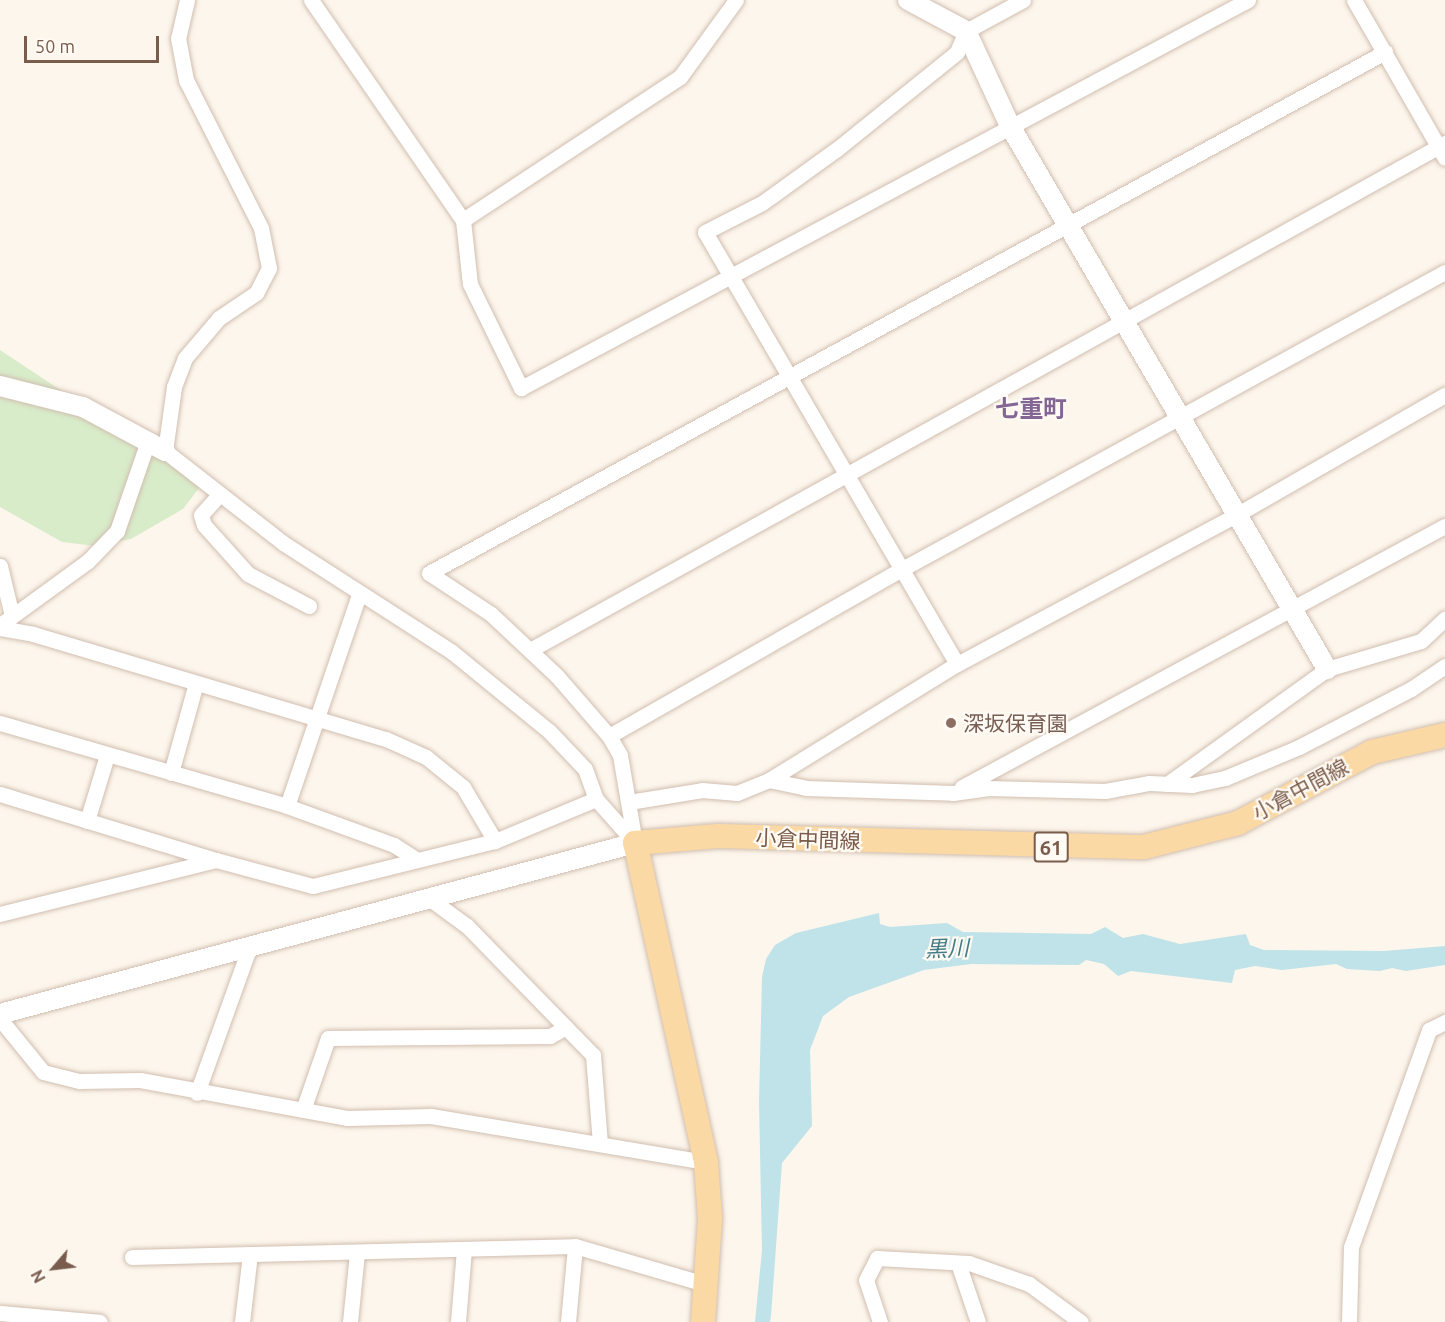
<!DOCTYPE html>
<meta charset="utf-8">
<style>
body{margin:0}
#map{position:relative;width:1445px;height:1322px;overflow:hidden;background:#fdf6ec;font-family:Ubuntu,"Noto Sans JP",sans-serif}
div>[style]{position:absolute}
.green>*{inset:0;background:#d8ecc9}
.water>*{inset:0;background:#bfe3e8}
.roads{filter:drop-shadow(0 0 2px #d1beb0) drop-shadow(0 0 2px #d1beb0)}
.minor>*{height:15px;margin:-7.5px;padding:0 7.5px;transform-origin:7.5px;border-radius:7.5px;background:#fff}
.tertiary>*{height:20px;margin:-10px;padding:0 10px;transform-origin:10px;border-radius:10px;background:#fff}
.primary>*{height:24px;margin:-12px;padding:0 12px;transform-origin:12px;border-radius:12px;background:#fbd9a5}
.dots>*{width:16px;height:16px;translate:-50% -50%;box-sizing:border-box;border:3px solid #fffaf3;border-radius:50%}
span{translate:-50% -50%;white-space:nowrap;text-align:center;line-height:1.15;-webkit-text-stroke:4.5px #fffaf3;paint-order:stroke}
.shield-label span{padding:2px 4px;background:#fffaf3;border:2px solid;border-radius:4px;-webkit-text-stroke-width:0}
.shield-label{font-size:20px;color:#7a5c4d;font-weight:700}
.education-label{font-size:21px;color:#785e54}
.left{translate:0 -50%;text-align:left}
.street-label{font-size:21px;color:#7a5c4d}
.water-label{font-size:22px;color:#437c86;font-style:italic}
.quarter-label{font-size:24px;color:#846695;font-weight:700}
.north{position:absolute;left:24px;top:1238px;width:60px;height:60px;-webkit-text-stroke:4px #fffaf3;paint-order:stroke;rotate:242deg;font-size:16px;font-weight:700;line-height:24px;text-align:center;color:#7a5c4d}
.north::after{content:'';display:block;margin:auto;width:21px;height:27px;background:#7a5c4d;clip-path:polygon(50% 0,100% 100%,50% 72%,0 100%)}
.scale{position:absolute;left:24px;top:36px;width:135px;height:27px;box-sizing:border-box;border:3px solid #7a5c4d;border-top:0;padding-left:8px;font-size:18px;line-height:21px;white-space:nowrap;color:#7a5c4d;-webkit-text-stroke:4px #fffaf3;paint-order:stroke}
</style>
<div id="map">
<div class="green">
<div style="clip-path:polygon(0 350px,71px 397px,167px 442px,198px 471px,199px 488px,183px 509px,131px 539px,95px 546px,62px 542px,0 507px)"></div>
</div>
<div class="water">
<div style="clip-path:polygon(879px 913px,880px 924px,890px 927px,947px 923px,963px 932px,1091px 934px,1105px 927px,1123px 938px,1143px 934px,1180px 944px,1246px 934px,1250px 945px,1264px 950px,1384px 951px,1445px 946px,1445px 965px,1406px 971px,1392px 968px,1380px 971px,1347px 969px,1336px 964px,1282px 970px,1255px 966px,1235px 970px,1232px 983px,1131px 971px,1118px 976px,1104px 964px,1086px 960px,1079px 965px,971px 964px,924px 970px,849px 997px,823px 1016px,810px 1050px,812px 1126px,782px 1163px,771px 1316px,770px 1322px,755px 1322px,762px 1250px,759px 1102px,762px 977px,766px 959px,775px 945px,796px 933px)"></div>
</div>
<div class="roads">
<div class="minor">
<div style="left:187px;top:0;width:39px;rotate:103deg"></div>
<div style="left:178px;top:38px;width:43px;rotate:79.2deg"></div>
<div style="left:186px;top:80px;width:166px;rotate:63.1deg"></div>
<div style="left:261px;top:228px;width:41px;rotate:78.7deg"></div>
<div style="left:269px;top:268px;width:28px;rotate:117deg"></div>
<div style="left:256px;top:293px;width:45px;rotate:146deg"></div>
<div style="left:219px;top:318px;width:52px;rotate:130.4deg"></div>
<div style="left:185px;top:358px;width:31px;rotate:111deg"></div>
<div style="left:174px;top:387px;width:65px;rotate:98deg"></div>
<div style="left:165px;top:451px;width:150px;rotate:37.9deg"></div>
<div style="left:283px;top:543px;width:201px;rotate:32.8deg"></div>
<div style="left:452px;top:652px;width:125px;rotate:39.2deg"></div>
<div style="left:549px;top:731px;width:52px;rotate:46.5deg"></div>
<div style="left:585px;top:769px;width:32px;rotate:70deg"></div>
<div style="left:596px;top:799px;width:59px;rotate:48.4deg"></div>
<div style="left:311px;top:0;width:267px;rotate:55.4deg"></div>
<div style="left:463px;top:220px;width:64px;rotate:83.8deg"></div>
<div style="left:470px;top:284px;width:116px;rotate:63.9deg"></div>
<div style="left:521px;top:388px;width:824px;rotate:-28.09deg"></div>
<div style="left:1354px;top:0;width:182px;rotate:60.1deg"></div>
<div style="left:463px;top:220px;width:260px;rotate:-33.4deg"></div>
<div style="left:680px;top:77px;width:95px;rotate:-54deg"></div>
<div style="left:218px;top:496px;width:25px;rotate:132deg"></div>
<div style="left:201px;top:515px;width:10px;rotate:73deg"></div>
<div style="left:204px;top:525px;width:66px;rotate:48.1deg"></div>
<div style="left:248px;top:574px;width:69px;rotate:27.7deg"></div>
<div style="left:0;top:566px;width:51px;rotate:76.5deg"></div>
<div style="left:0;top:625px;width:109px;rotate:-36deg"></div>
<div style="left:88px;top:561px;width:42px;rotate:-46deg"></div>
<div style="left:117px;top:531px;width:92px;rotate:-71deg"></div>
<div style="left:0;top:628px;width:34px;rotate:10deg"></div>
<div style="left:33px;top:634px;width:368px;rotate:16.6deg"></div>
<div style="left:386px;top:739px;width:44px;rotate:24.2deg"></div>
<div style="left:426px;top:757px;width:48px;rotate:39deg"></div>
<div style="left:463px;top:787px;width:63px;rotate:59.3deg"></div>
<div style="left:530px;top:650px;width:1046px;rotate:-28.99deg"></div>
<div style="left:957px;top:664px;width:500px;rotate:-120.26deg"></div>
<div style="left:705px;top:232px;width:64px;rotate:-27deg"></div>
<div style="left:762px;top:203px;width:92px;rotate:-35.8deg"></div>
<div style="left:837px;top:149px;width:154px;rotate:-38.9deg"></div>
<div style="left:957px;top:52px;width:23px;rotate:-67deg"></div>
<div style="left:966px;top:31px;width:65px;rotate:-28.5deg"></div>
<div style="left:0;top:723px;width:299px;rotate:16.1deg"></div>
<div style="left:287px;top:806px;width:114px;rotate:20deg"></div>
<div style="left:394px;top:845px;width:24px;rotate:33deg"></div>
<div style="left:609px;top:736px;width:337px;rotate:-29.7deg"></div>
<div style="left:902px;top:569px;width:619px;rotate:-28.68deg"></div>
<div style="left:171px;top:773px;width:93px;rotate:-74.5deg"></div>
<div style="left:769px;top:780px;width:38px;rotate:12deg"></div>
<div style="left:806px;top:788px;width:147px;rotate:1.9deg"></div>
<div style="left:953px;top:793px;width:34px;rotate:-8deg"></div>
<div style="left:987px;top:788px;width:118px;rotate:1.5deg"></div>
<div style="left:1105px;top:791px;width:45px;rotate:-10.3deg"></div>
<div style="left:1149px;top:783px;width:43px;rotate:2.7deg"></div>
<div style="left:1192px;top:785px;width:34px;rotate:-12deg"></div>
<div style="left:1225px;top:778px;width:80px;rotate:-22.7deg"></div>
<div style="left:1299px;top:747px;width:126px;rotate:-27.4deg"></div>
<div style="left:1411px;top:689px;width:41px;rotate:-34.1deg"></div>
<div style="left:1167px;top:784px;width:197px;rotate:-35.7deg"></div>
<div style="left:1327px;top:669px;width:98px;rotate:-16.6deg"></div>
<div style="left:1421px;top:641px;width:33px;rotate:-43deg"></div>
<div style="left:962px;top:787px;width:549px;rotate:-28.39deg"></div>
<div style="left:0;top:794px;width:226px;rotate:17deg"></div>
<div style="left:216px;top:860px;width:223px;rotate:166deg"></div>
<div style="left:629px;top:802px;width:74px;rotate:-9.3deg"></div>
<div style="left:702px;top:790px;width:35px;rotate:5deg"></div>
<div style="left:737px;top:793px;width:35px;rotate:-22deg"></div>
<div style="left:769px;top:780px;width:221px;rotate:-31.7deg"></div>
<div style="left:957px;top:664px;width:316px;rotate:-28.1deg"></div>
<div style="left:1236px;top:515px;width:241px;rotate:-29.9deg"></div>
<div style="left:287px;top:806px;width:224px;rotate:-71.2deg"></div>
<div style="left:87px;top:821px;width:69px;rotate:-73.1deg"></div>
<div style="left:635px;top:843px;width:89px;rotate:-99.7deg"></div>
<div style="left:620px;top:755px;width:22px;rotate:-120deg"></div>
<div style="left:609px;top:736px;width:79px;rotate:-130.9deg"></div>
<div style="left:557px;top:676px;width:91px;rotate:-136.8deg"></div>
<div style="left:491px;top:614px;width:74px;rotate:-146.5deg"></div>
<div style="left:429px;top:573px;width:1089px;rotate:-28.59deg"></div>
<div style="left:216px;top:860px;width:100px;rotate:15deg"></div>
<div style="left:313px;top:886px;width:187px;rotate:-13.9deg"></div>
<div style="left:495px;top:841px;width:109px;rotate:-22.6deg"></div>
<div style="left:430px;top:899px;width:46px;rotate:36.1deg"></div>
<div style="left:467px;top:926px;width:180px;rotate:45.7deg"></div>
<div style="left:593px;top:1055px;width:88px;rotate:85.5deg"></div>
<div style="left:0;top:1019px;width:68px;rotate:50.9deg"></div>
<div style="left:43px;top:1072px;width:38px;rotate:14deg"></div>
<div style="left:80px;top:1081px;width:60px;rotate:-1deg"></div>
<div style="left:140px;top:1080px;width:210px;rotate:10.4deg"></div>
<div style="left:347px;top:1118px;width:84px;rotate:-1.4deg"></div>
<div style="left:431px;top:1116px;width:279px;rotate:9.5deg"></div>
<div style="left:197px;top:1093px;width:156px;rotate:-70.2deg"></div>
<div style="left:303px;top:1110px;width:76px;rotate:-70.9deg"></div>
<div style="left:328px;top:1038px;width:222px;rotate:-0.5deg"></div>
<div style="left:550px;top:1036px;width:18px;rotate:-29deg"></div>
<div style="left:132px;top:1257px;width:118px;rotate:-1.5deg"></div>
<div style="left:958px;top:1263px;width:62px;rotate:71.3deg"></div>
<div style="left:0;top:1313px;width:100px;rotate:5.1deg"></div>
<div style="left:242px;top:1322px;width:68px;rotate:-83.3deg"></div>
<div style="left:250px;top:1254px;width:325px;rotate:-1.4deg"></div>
<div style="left:575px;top:1246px;width:139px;rotate:16.3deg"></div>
<div style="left:350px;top:1322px;width:69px;rotate:-84.2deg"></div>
<div style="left:458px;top:1322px;width:73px;rotate:-85.3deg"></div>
<div style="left:568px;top:1322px;width:76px;rotate:-84.7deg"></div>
<div style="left:880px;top:1322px;width:44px;rotate:-108.4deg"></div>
<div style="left:866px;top:1280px;width:25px;rotate:-63deg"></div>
<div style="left:877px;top:1258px;width:92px;rotate:3.1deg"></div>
<div style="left:969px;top:1263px;width:64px;rotate:19.3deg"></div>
<div style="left:1029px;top:1284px;width:64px;rotate:36.2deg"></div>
<div style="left:1349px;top:1322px;width:75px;rotate:-88.5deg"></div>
<div style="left:1351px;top:1247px;width:231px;rotate:-70.2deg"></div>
<div style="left:1429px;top:1030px;width:18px;rotate:-27deg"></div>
</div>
<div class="tertiary">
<div style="left:908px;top:0;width:66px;rotate:28.1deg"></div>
<div style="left:966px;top:31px;width:105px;rotate:65.1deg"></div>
<div style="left:1010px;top:126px;width:629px;rotate:59.72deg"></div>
<div style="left:0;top:386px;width:86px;rotate:14.2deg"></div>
<div style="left:83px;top:407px;width:93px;rotate:28.2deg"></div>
<div style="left:0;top:1014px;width:658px;rotate:-15.07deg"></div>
</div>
<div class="primary">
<div style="left:703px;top:1322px;width:104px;rotate:-86.1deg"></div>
<div style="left:710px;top:1218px;width:56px;rotate:-94.1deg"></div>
<div style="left:706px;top:1162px;width:327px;rotate:-102.5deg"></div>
<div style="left:635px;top:843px;width:83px;rotate:-4.8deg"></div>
<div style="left:718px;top:836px;width:426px;rotate:1.5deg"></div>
<div style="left:1144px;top:847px;width:97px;rotate:-14.3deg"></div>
<div style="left:1238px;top:823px;width:152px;rotate:-27.9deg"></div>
<div style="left:1372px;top:752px;width:75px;rotate:-13.1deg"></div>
</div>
</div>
<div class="dots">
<div style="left:951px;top:723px;background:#8d6e63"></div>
</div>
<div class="shield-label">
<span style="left:1051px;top:847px">61</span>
</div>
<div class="education-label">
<span class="left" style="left:963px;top:723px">深坂保育園</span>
</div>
<div class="street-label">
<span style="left:1300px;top:789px;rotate:-28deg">小倉中間線</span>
<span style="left:808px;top:839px;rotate:2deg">小倉中間線</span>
</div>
<div class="water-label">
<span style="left:947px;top:948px;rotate:-2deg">黒川</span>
</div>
<div class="quarter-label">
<span style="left:1031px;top:409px">七重町</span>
</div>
<div class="north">N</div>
<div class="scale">50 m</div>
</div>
